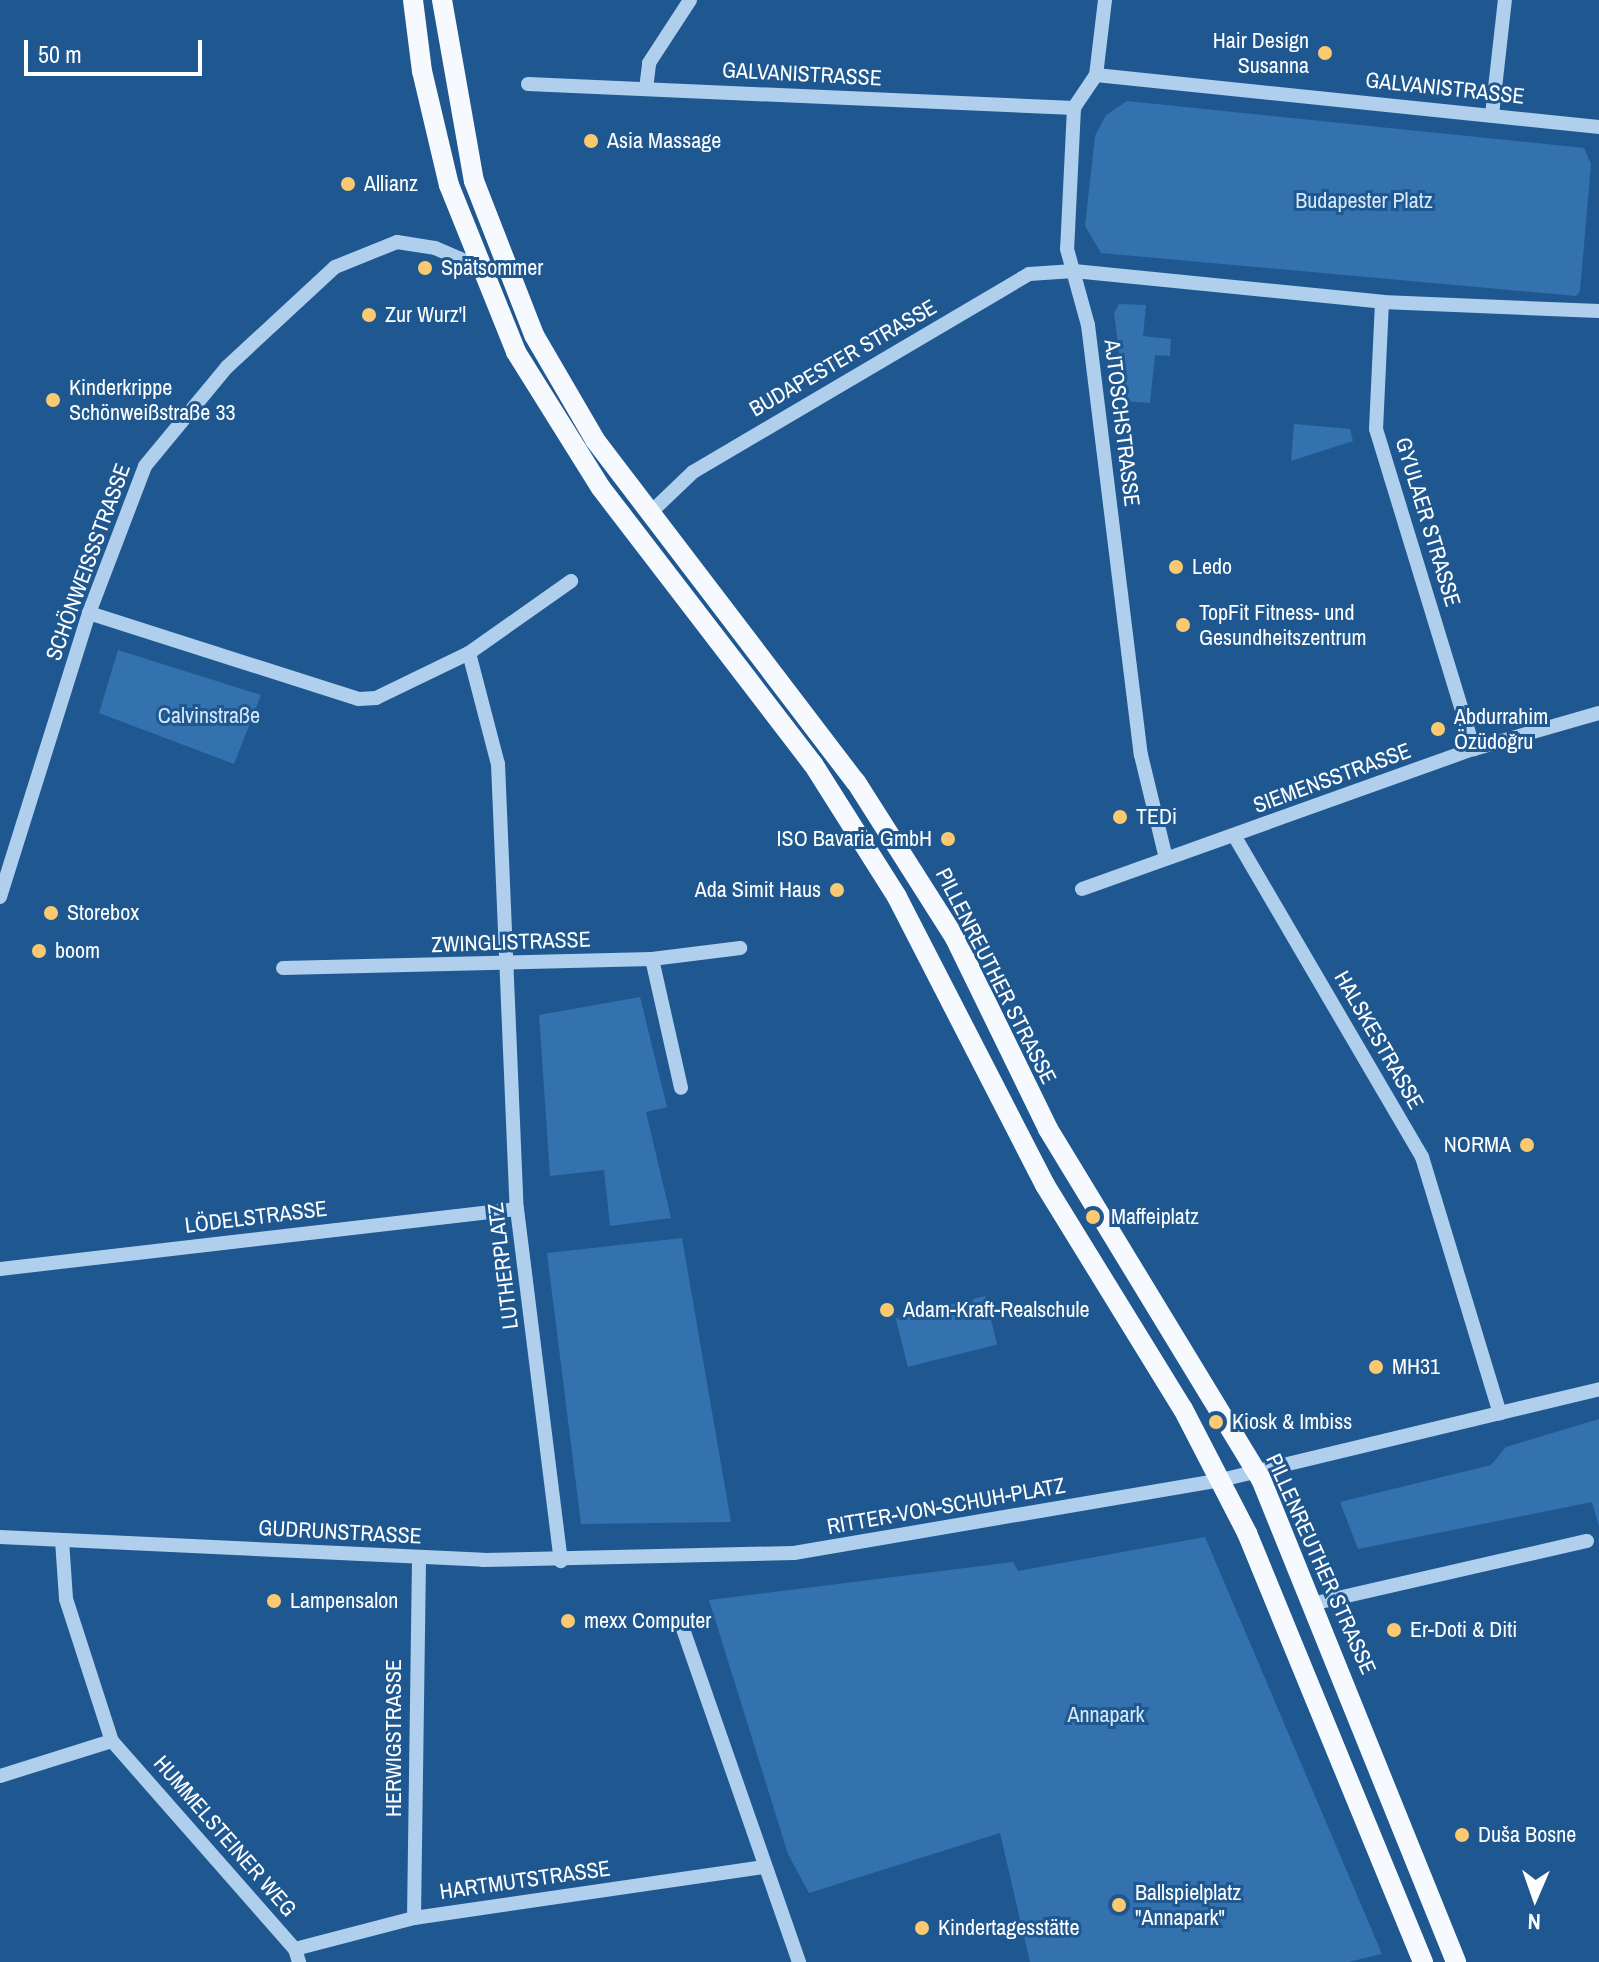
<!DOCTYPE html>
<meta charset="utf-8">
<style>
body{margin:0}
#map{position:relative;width:1599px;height:1962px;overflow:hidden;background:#1f5890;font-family:"Archivo Narrow",sans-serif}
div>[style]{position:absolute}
.green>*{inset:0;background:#3372ae;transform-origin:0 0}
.minor>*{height:14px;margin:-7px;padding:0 7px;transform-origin:7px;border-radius:7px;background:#b0cfed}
.major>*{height:20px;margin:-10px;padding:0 10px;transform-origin:10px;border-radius:10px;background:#f6faff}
.dots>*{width:22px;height:22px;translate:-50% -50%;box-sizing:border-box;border:4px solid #1f5890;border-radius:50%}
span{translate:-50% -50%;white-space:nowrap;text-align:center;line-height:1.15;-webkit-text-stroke:6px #1f5890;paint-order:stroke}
.poi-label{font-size:22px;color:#fff}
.right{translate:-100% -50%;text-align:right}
.left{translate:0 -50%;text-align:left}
.street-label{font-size:22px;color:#fff}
.park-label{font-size:22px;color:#d5e8f9}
.north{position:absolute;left:1495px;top:1858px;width:80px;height:80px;-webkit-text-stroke:6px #1f5890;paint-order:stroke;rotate:182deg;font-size:22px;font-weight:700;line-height:32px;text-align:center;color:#fff}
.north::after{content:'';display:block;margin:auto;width:28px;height:36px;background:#fff;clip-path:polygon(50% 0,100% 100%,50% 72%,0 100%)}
.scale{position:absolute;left:24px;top:40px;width:178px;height:36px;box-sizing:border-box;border:4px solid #fff;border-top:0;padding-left:10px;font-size:24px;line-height:28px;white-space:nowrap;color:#fff;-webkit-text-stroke:6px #1f5890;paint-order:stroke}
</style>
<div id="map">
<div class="green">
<div style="clip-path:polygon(1127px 101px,1584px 148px,1591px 164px,1580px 291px,1576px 296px,1101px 253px,1085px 226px,1095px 136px,1106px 115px)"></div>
<div style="clip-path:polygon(1119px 304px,1146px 305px,1143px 336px,1171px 339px,1170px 356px,1155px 355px,1150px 403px,1125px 401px,1114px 313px)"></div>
<div style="clip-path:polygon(1294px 424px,1350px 429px,1353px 441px,1291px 461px)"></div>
<div style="clip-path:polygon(118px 650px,261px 695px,234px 764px,99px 713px)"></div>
<div style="clip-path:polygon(640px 997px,667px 1107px,646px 1112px,671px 1218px,610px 1226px,604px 1170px,550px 1176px,539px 1015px)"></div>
<div style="clip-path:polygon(682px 1238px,731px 1522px,581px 1524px,547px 1253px)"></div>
<div style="left:985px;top:1296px;width:50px;height:92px;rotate:76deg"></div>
<div style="clip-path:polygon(1599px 1419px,1599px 1527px,1592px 1502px,1358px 1549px,1340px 1502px,1491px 1465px,1506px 1447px)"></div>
<div style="clip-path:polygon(1205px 1537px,1382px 1954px,1348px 1962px,1030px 1962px,1000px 1833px,809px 1893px,788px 1854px,709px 1600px,1013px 1562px,1018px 1571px)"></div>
</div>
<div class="minor">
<div style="left:1105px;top:0;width:76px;rotate:96.8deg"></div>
<div style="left:1096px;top:75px;width:40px;rotate:124deg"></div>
<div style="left:1074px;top:108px;width:141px;rotate:92.8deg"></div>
<div style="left:1067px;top:249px;width:79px;rotate:74.6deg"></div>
<div style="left:1088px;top:325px;width:433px;rotate:83deg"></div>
<div style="left:1141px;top:755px;width:106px;rotate:76.4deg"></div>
<div style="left:1096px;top:75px;width:506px;rotate:5.9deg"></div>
<div style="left:528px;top:84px;width:547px;rotate:2.52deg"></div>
<div style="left:646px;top:89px;width:26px;rotate:-83deg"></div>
<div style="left:649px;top:63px;width:75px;rotate:-56.9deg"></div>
<div style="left:1492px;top:115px;width:116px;rotate:-83.6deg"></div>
<div style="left:1382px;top:302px;width:127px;rotate:92.7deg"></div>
<div style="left:1376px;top:429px;width:335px;rotate:73deg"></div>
<div style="left:649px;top:514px;width:61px;rotate:-43.7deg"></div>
<div style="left:693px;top:472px;width:390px;rotate:-30.5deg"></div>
<div style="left:1029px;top:274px;width:45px;rotate:-3.8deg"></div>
<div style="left:1074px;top:271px;width:310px;rotate:5.7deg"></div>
<div style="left:1382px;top:302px;width:217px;rotate:2.4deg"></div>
<div style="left:89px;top:613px;width:283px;rotate:17.7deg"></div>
<div style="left:359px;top:699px;width:17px;rotate:-3deg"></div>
<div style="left:376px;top:698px;width:103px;rotate:-25.8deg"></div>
<div style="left:469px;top:653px;width:125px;rotate:-35.2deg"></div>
<div style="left:469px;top:653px;width:115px;rotate:75.4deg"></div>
<div style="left:498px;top:764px;width:445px;rotate:87.6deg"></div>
<div style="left:517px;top:1209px;width:355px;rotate:82.9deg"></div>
<div style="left:1235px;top:837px;width:371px;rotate:59.7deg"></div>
<div style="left:1422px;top:1157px;width:268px;rotate:73.1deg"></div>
<div style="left:1082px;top:889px;width:416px;rotate:-19.7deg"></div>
<div style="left:1474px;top:749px;width:130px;rotate:-16.1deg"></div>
<div style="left:0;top:897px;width:298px;rotate:-72.6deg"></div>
<div style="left:89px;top:613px;width:157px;rotate:-69.1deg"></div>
<div style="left:145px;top:466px;width:129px;rotate:-50.4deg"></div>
<div style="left:227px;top:367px;width:147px;rotate:-42.8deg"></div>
<div style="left:335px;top:267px;width:67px;rotate:-22deg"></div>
<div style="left:397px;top:242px;width:38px;rotate:9deg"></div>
<div style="left:435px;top:248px;width:46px;rotate:23.2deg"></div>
<div style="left:652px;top:959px;width:132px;rotate:77.3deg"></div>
<div style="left:283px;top:968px;width:369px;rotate:-1.4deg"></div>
<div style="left:652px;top:959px;width:89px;rotate:-7.1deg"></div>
<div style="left:0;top:1269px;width:520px;rotate:-6.62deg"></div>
<div style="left:0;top:1537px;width:484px;rotate:2.7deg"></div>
<div style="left:483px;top:1560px;width:311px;rotate:-1.3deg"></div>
<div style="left:794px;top:1553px;width:433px;rotate:-9.7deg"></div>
<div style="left:1221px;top:1480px;width:389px;rotate:-13.5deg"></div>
<div style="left:62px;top:1540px;width:59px;rotate:86.1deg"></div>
<div style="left:66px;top:1599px;width:149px;rotate:72.1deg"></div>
<div style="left:112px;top:1741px;width:277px;rotate:48.7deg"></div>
<div style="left:295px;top:1949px;width:14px;rotate:73deg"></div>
<div style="left:1316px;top:1603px;width:278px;rotate:-12.9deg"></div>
<div style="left:683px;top:1629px;width:353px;rotate:70.8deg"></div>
<div style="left:0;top:1776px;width:117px;rotate:-17.4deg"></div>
<div style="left:414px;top:1918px;width:360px;rotate:-89.2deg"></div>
<div style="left:295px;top:1949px;width:123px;rotate:-14.6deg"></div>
<div style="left:414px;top:1918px;width:354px;rotate:-8.3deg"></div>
</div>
<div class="major">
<div style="left:413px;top:0;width:72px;rotate:82.8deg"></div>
<div style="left:422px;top:71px;width:117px;rotate:76.7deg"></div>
<div style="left:449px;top:185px;width:180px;rotate:68.1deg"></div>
<div style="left:516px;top:352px;width:160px;rotate:58deg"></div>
<div style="left:601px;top:488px;width:348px;rotate:52.5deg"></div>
<div style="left:813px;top:764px;width:157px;rotate:57.7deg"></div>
<div style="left:897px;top:897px;width:324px;rotate:62.8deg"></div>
<div style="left:1045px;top:1185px;width:263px;rotate:58.4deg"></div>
<div style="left:1183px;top:1409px;width:140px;rotate:62.7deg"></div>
<div style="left:1247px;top:1533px;width:464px;rotate:67.7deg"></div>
<div style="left:442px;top:0;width:184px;rotate:80deg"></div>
<div style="left:474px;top:181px;width:165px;rotate:68.7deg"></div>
<div style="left:534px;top:335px;width:121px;rotate:59.8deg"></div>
<div style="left:595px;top:440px;width:430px;rotate:52.7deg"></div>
<div style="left:856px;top:782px;width:185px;rotate:57.6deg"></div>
<div style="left:955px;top:938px;width:212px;rotate:64deg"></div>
<div style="left:1048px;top:1129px;width:410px;rotate:58.7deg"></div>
<div style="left:1261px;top:1479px;width:521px;rotate:68.01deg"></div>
</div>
<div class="dots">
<div style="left:1325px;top:53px;background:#fbca70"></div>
<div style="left:591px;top:141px;background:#fbca70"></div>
<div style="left:348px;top:184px;background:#fbca70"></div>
<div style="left:425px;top:268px;background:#fbca70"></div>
<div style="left:369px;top:315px;background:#fbca70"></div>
<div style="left:53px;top:400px;background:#fbca70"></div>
<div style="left:1176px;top:567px;background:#fbca70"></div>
<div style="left:1183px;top:625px;background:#fbca70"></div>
<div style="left:1438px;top:729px;background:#fbca70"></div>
<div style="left:1120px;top:817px;background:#fbca70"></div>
<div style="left:948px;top:839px;background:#fbca70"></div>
<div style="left:837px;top:890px;background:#fbca70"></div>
<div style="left:51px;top:913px;background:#fbca70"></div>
<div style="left:39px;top:951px;background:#fbca70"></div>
<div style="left:1527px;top:1145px;background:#fbca70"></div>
<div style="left:1093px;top:1217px;background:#fbca70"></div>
<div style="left:887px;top:1310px;background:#fbca70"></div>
<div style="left:1376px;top:1367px;background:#fbca70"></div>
<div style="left:1216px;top:1422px;background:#fbca70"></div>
<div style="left:274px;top:1601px;background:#fbca70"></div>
<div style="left:568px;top:1621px;background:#fbca70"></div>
<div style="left:1394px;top:1630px;background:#fbca70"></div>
<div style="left:1462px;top:1835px;background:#fbca70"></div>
<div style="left:1119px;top:1905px;background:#fbca70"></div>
<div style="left:922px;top:1928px;background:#fbca70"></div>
</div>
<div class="poi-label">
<span class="right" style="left:1309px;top:53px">Hair Design<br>Susanna</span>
<span class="left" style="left:607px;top:141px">Asia Massage</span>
<span class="left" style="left:364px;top:184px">Allianz</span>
<span class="left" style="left:441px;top:268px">Spätsommer</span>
<span class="left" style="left:385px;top:315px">Zur Wurz'l</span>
<span class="left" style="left:69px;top:400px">Kinderkrippe<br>Schönweißstraße 33</span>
<span class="left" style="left:1192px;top:567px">Ledo</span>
<span class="left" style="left:1199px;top:625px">TopFit Fitness- und<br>Gesundheitszentrum</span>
<span class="left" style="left:1454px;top:729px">Abdurrahim<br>Özüdoğru</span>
<span class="left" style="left:1136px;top:817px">TEDi</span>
<span class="right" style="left:932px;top:839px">ISO Bavaria GmbH</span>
<span class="right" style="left:821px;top:890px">Ada Simit Haus</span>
<span class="left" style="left:67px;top:913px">Storebox</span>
<span class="left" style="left:55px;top:951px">boom</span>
<span class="right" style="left:1511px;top:1145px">NORMA</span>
<span class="left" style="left:1111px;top:1217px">Maffeiplatz</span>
<span class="left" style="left:903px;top:1310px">Adam-Kraft-Realschule</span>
<span class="left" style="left:1392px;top:1367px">MH31</span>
<span class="left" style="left:1232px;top:1422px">Kiosk &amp; Imbiss</span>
<span class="left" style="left:290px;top:1601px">Lampensalon</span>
<span class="left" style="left:584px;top:1621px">mexx Computer</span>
<span class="left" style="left:1410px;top:1630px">Er-Doti &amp; Diti</span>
<span class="left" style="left:1478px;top:1835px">Duša Bosne</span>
<span class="left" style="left:1135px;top:1905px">Ballspielplatz<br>"Annapark"</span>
<span class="left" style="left:938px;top:1928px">Kindertagesstätte</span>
</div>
<div class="street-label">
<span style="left:802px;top:74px;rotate:3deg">GALVANISTRASSE</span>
<span style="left:1445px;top:88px;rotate:6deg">GALVANISTRASSE</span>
<span style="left:843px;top:358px;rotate:-30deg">BUDAPESTER STRASSE</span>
<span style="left:1122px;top:423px;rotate:83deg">AJTOSCHSTRASSE</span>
<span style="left:1428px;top:522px;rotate:73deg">GYULAER STRASSE</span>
<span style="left:88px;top:562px;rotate:-70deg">SCHÖNWEISSSTRASSE</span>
<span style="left:1332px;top:778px;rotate:-20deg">SIEMENSSTRASSE</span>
<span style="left:511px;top:942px;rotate:-2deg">ZWINGLISTRASSE</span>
<span style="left:996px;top:976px;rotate:63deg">PILLENREUTHER STRASSE</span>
<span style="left:1379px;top:1040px;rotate:60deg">HALSKESTRASSE</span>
<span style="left:256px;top:1217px;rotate:-7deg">LÖDELSTRASSE</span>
<span style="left:503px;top:1266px;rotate:-97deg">LUTHERPLATZ</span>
<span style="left:946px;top:1506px;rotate:-10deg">RITTER-VON-SCHUH-PLATZ</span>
<span style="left:340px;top:1532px;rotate:3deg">GUDRUNSTRASSE</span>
<span style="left:1321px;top:1564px;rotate:66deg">PILLENREUTHER STRASSE</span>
<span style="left:394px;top:1738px;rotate:-90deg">HERWIGSTRASSE</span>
<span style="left:225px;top:1836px;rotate:49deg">HUMMELSTEINER WEG</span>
<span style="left:525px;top:1880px;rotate:-8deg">HARTMUTSTRASSE</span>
</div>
<div class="park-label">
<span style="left:1364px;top:201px">Budapester Platz</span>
<span style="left:209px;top:716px">Calvinstraße</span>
<span style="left:1106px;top:1715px">Annapark</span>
</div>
<div class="north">N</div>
<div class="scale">50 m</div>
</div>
